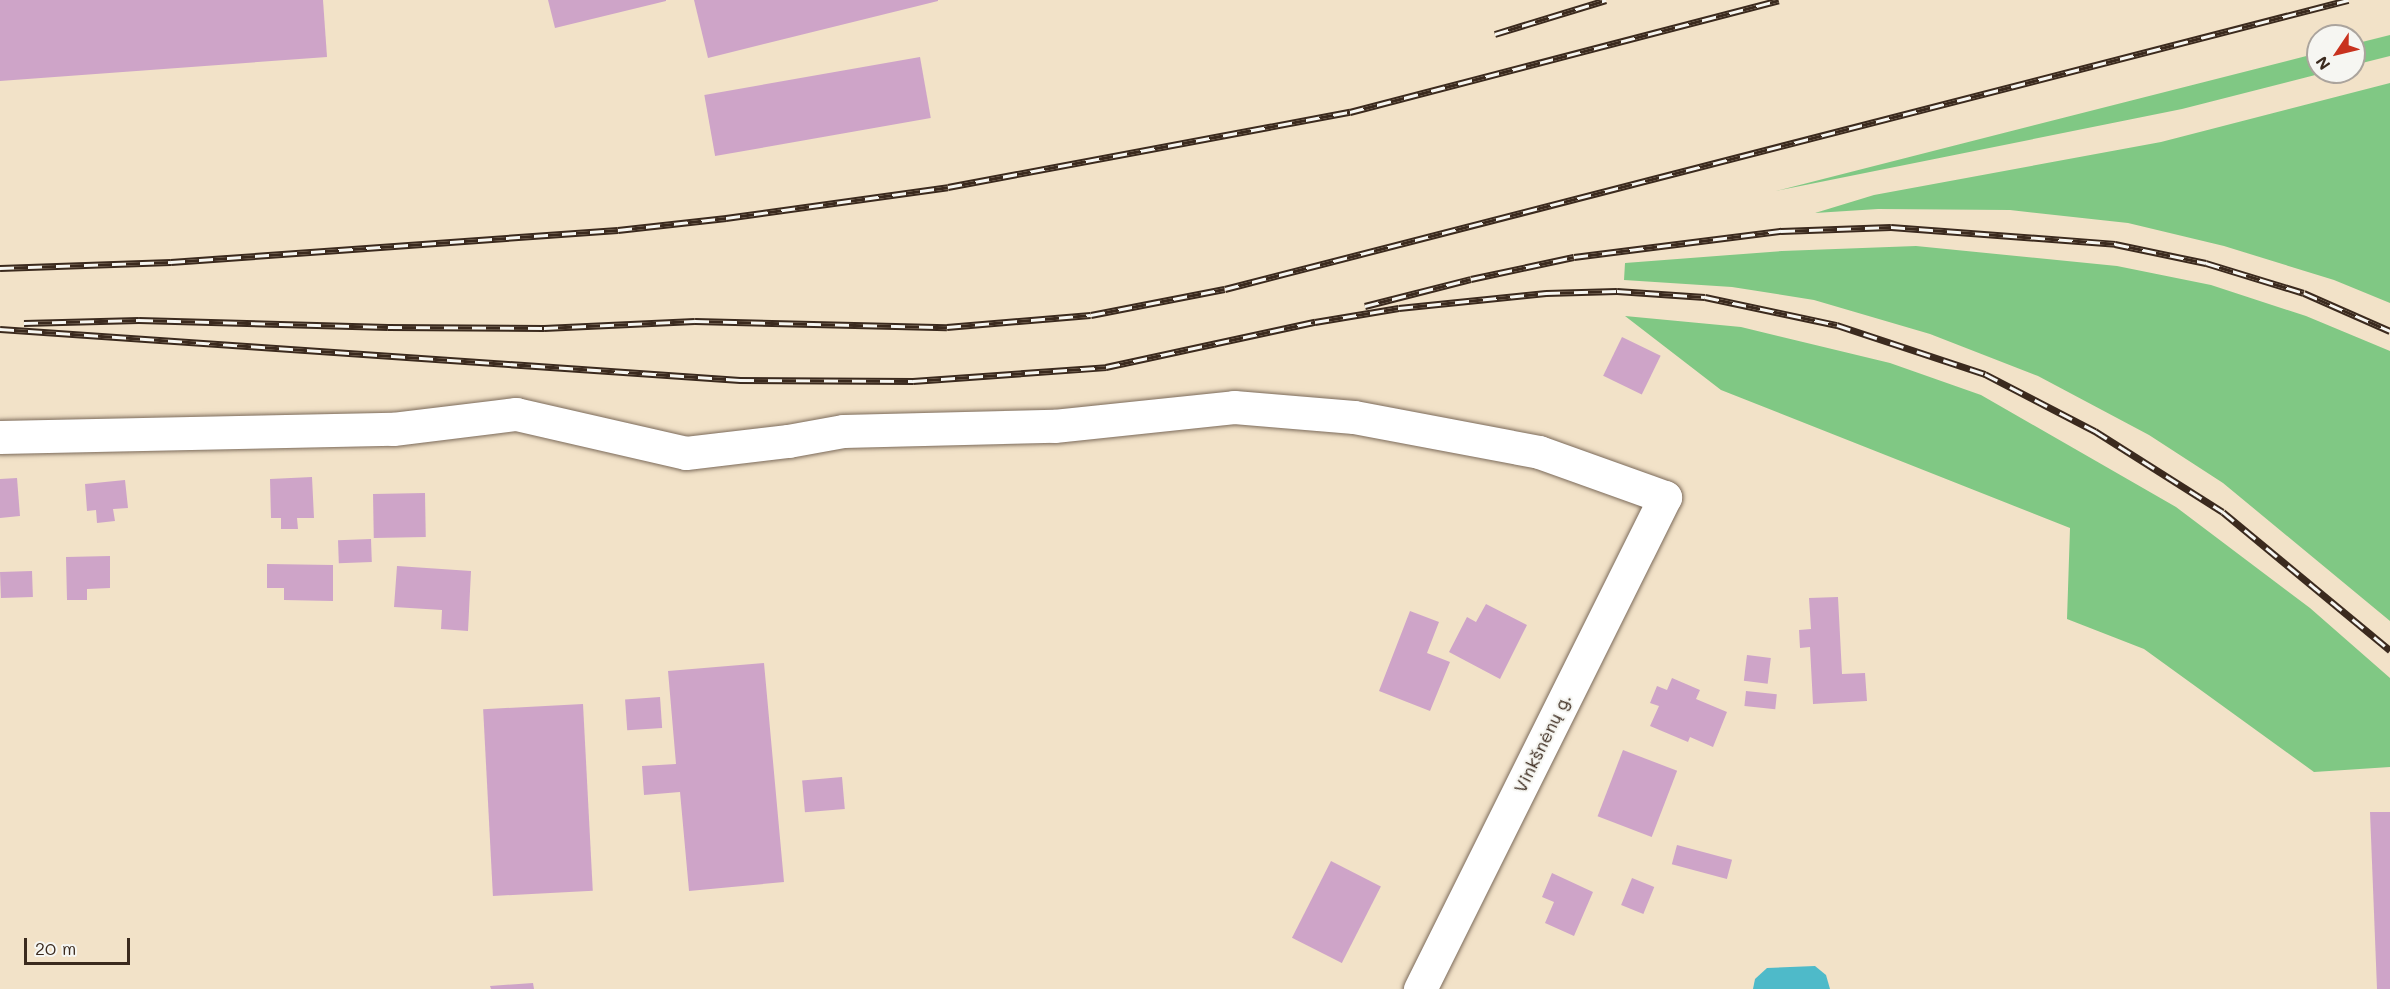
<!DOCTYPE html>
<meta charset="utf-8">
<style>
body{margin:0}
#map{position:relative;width:2390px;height:989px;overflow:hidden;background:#f2e2c8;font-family:Mali,sans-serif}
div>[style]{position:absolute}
.green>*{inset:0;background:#80c884}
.water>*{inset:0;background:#4ebac9}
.building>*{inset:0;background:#cea4c8;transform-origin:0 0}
.roads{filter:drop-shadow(0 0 2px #7b6a5a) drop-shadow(0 0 2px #7b6a5a)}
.minor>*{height:33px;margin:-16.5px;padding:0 16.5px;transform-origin:16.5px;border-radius:16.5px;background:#fff}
.rail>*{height:7px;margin-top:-3.5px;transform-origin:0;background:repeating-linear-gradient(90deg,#f6f6f2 0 14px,#3b2a1e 0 28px);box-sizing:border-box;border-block:2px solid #3b2a1e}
span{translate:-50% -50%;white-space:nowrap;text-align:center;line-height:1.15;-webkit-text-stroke:4.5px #f6f6f2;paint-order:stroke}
.street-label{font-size:18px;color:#3b2a1e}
.north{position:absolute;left:2306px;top:24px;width:60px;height:60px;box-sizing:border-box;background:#f6f6f2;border:2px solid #aba49d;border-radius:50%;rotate:235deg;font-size:16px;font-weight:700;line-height:24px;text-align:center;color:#3b2a1e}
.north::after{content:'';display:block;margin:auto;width:21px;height:27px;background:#c8321e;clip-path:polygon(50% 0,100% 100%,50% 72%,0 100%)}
.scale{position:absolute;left:24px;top:938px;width:106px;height:27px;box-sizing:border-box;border:3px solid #3b2a1e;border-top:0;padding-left:8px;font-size:18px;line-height:21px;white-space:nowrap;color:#3b2a1e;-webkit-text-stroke:4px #f6f6f2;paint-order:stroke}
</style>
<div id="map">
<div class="green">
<div style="clip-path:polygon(2390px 35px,2390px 56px,2354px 65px,2354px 44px)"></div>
<div style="clip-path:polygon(2318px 53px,2318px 72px,2327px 72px,2182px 109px,1776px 191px)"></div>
<div style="clip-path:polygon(2390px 83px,2390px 303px,2334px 280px,2224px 246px,2128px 223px,2010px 210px,1878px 209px,1815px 213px,1874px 195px,2161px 142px)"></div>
<div style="clip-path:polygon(1916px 246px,2117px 266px,2211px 285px,2306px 316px,2390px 351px,2390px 621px,2223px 483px,2149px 435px,2038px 376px,1930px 334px,1814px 300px,1732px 287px,1624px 280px,1625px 263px,1782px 251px)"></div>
<div style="clip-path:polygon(1625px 316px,1741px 327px,1890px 363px,1981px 395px,2176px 507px,2310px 608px,2390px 678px,2390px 767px,2314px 772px,2144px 649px,2067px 619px,2070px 528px,1721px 390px)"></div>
</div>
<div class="water">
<div style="clip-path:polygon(1815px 966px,1826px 975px,1830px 989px,1753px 989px,1755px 979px,1767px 968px)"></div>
</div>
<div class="building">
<div style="clip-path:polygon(0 0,323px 0,327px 57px,0 81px)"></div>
<div style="clip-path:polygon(548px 0,666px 0,666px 1px,555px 28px)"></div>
<div style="clip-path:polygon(694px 0,938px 0,938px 1px,708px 58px)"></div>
<div style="left:920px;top:57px;width:62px;height:219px;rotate:80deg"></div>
<div style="left:1622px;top:337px;width:43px;height:43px;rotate:26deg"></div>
<div style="clip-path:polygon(312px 477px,314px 518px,297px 518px,298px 529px,281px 529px,281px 518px,271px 518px,270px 479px)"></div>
<div style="clip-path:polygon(17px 478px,20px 516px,0 518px,0 479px)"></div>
<div style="clip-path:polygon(125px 480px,128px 508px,113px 509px,115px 521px,97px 523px,96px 510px,87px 511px,85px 484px)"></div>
<div style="left:425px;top:493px;width:44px;height:52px;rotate:89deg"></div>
<div style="left:371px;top:539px;width:23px;height:33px;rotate:88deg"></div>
<div style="clip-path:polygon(110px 556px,110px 588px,87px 589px,87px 600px,67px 600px,66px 557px)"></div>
<div style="clip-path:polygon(267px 564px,333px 565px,333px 601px,284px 600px,284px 588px,267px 588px)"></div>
<div style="clip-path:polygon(397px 566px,471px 571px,468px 631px,441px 629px,442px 610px,394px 607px)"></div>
<div style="left:32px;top:571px;width:26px;height:32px;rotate:88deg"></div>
<div style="clip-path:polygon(1838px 597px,1842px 674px,1865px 673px,1867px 701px,1813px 704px,1810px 647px,1800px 648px,1799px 630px,1811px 629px,1809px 598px)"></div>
<div style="clip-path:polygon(1486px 604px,1527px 625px,1500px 679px,1449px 652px,1467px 617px,1476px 622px)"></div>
<div style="clip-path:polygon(1410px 611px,1439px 622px,1427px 653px,1450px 662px,1430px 711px,1379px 691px)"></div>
<div style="left:1747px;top:655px;width:24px;height:26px;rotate:7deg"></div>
<div style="clip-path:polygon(764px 663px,784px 882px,689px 891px,680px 792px,644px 795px,642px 766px,676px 764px,668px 671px)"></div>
<div style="clip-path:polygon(1672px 678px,1700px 690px,1696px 699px,1727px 712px,1713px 747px,1690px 737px,1688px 742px,1650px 726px,1659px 706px,1650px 703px,1657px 686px,1667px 690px)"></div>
<div style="left:1746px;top:691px;width:31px;height:15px;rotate:6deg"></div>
<div style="left:660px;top:697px;width:31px;height:35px;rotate:86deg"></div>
<div style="left:583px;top:704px;width:187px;height:100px;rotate:87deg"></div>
<div style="left:1623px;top:750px;width:58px;height:71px;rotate:21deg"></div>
<div style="left:842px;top:777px;width:32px;height:40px;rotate:85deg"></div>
<div style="clip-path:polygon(2370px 812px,2390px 812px,2390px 989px,2377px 989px)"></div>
<div style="left:1677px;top:845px;width:57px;height:20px;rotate:15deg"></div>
<div style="left:1331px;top:861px;width:56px;height:86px;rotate:27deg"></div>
<div style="clip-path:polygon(1552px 873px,1593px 892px,1574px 936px,1545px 923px,1554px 902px,1542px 897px)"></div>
<div style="left:1632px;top:878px;width:24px;height:29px;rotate:22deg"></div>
<div style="clip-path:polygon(533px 983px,534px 989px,491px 989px,490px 986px)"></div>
</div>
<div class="roads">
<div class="minor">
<div style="left:0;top:437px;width:393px;rotate:-1.2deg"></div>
<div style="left:393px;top:429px;width:124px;rotate:-7deg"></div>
<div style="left:516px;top:414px;width:174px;rotate:12.9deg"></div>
<div style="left:686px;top:453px;width:103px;rotate:-6.7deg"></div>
<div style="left:788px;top:441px;width:56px;rotate:-10.3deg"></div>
<div style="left:843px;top:431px;width:211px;rotate:-1.4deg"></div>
<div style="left:1054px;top:426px;width:181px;rotate:-6deg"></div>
<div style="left:1234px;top:407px;width:120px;rotate:4.8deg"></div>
<div style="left:1354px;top:417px;width:188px;rotate:10.7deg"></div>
<div style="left:1539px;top:452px;width:134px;rotate:19.7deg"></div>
<div style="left:1665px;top:497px;width:550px;rotate:116.47deg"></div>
</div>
</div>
<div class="rail">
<div style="left:1495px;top:34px;width:116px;rotate:-17deg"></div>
<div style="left:0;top:268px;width:171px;rotate:-2deg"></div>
<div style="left:171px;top:262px;width:448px;rotate:-4.1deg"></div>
<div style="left:618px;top:230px;width:109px;rotate:-6.3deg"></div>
<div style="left:726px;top:218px;width:224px;rotate:-7.9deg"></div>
<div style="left:948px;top:187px;width:409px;rotate:-10.6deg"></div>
<div style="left:1350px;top:112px;width:443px;rotate:-14.6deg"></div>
<div style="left:1365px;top:306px;width:109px;rotate:-14.3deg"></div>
<div style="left:1471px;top:279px;width:105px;rotate:-12.1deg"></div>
<div style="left:1574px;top:257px;width:209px;rotate:-7.2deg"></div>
<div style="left:1781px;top:231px;width:110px;rotate:-2.1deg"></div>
<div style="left:1891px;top:227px;width:225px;rotate:4.3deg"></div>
<div style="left:2115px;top:244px;width:93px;rotate:11.8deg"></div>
<div style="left:2206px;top:263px;width:102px;rotate:17deg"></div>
<div style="left:2304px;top:293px;width:94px;rotate:23.8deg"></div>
<div style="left:24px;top:323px;width:115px;rotate:-1.5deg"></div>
<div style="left:139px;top:320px;width:249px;rotate:1.6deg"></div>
<div style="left:388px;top:327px;width:156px;rotate:0.4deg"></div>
<div style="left:544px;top:328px;width:151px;rotate:-2.7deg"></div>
<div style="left:695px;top:321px;width:252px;rotate:1.4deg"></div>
<div style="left:947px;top:327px;width:144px;rotate:-4.8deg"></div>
<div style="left:1091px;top:315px;width:136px;rotate:-11deg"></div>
<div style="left:1225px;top:289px;width:1160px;rotate:-14.43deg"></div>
<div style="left:0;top:329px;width:742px;rotate:3.94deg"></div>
<div style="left:740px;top:380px;width:173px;rotate:0.3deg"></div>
<div style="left:913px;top:381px;width:194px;rotate:-4.1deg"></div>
<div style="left:1106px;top:367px;width:214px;rotate:-12.2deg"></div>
<div style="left:1315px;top:322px;width:85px;rotate:-9.5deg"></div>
<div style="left:1399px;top:308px;width:148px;rotate:-5.8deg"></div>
<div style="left:1546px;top:293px;width:71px;rotate:-1.6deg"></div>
<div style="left:1617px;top:291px;width:88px;rotate:3.9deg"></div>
<div style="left:1705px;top:297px;width:135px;rotate:12deg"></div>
<div style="left:1837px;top:325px;width:156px;rotate:18.3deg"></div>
<div style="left:1985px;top:374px;width:124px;rotate:27.4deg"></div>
<div style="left:2095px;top:431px;width:151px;rotate:32.3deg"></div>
<div style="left:2223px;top:512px;width:217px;rotate:39.6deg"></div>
</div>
<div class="street-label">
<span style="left:1542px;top:743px;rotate:-64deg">Vinkšnėnų g.</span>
</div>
<div class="north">N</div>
<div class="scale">20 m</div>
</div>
